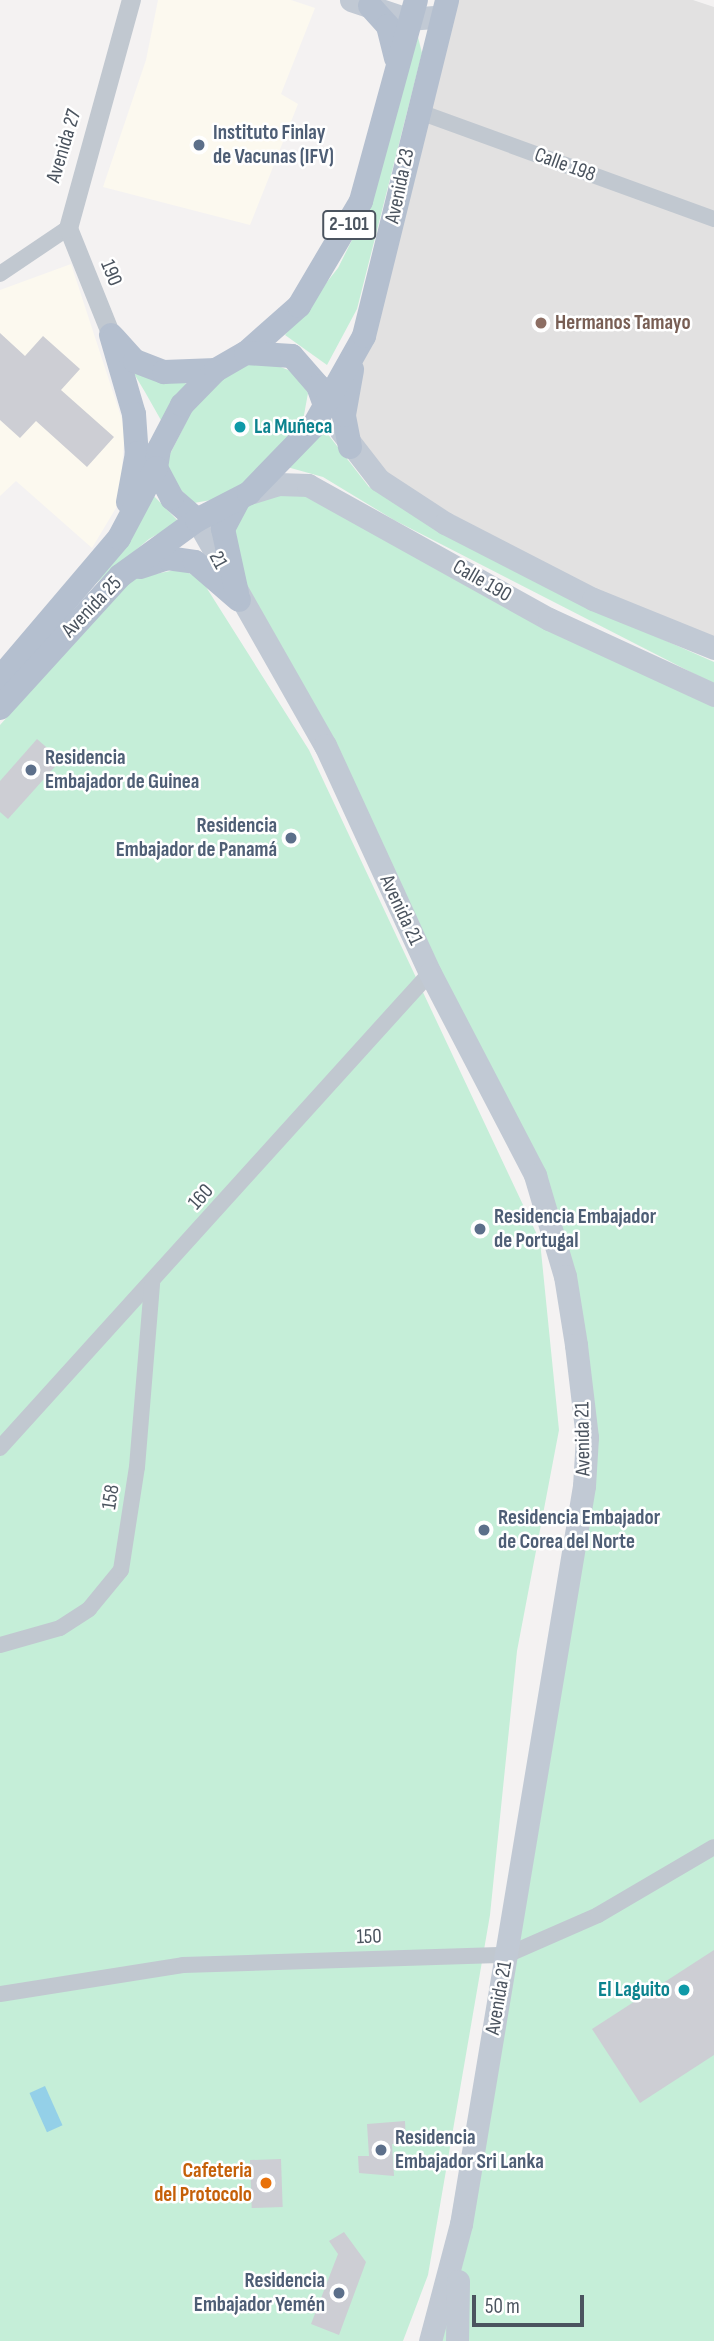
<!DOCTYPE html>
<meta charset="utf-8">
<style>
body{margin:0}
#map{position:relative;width:714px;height:2341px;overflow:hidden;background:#f4f2f2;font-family:"Sofia Sans Condensed",sans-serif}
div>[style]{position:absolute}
.commercial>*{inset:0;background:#fcf9ef}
.education>*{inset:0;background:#e2e1e1}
.green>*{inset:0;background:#c5eed8}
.water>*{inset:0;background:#94d0e8;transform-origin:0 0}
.building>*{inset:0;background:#cdced4;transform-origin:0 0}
.minor>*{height:16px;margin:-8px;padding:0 8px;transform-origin:8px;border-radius:8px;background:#c1c8d0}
.tertiary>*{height:19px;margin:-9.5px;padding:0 9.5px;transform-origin:9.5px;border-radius:9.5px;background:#c1c8d0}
.secondary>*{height:23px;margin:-11.5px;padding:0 11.5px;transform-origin:11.5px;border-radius:11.5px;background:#c1c9d4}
.primary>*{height:24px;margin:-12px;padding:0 12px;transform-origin:12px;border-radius:12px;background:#b4bfcf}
.dots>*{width:19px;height:19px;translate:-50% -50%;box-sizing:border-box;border:4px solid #fff;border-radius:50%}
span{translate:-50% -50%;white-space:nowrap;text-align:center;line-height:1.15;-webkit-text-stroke:5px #fff;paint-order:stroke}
.shield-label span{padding:2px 5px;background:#fff;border:2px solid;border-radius:5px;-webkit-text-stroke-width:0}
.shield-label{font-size:19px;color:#4b545f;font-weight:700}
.service-label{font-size:21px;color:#4e5e75;font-weight:700}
.left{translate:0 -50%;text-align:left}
.right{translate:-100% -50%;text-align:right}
.street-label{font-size:21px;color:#4b545f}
.education-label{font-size:21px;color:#785e54;font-weight:700}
.culture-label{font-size:21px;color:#0d838f;font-weight:700}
.food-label{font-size:21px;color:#c56008;font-weight:700}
.scale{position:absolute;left:472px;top:2295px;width:112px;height:32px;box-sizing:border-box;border:4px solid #4b545f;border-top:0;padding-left:9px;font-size:21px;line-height:24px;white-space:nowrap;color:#4b545f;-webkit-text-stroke:5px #fff;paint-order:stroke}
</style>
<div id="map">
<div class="commercial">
<div style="clip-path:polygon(158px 0,291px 0,315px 8px,281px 94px,298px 104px,250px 225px,103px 187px,146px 60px)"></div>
<div style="clip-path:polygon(71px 264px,125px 429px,119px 503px,92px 548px,16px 481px,0 496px,0 290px)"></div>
</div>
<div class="education">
<div style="clip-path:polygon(447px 0,693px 0,714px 7px,714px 648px,593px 599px,359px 458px,352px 370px)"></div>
</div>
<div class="green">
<div style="clip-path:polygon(418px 37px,422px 53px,357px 309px,327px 365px,285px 335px,338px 268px,364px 216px)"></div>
<div style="clip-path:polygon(265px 361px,296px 373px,308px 393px,302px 426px,228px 497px,194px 503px,169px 478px,167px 460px,199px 396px,232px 369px)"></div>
<div style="clip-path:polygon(130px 367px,188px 384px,162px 422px,145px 392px)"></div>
<div style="clip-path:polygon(323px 428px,369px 487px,594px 609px,714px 662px,714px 684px,394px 520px,323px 477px,287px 467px)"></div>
<div style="clip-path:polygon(308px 485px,714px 695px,714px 2341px,430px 2341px,587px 1437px,548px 1209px,239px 600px,228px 511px)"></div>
<div style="clip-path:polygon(152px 494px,179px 522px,149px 539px,88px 590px)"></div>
<div style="clip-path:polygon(180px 569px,201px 579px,309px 750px,540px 1241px,559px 1430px,517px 1651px,490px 1915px,428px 2275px,403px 2341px,0 2341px,0 725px,131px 579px)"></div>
</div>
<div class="water">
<div style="left:45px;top:2086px;width:43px;height:17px;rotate:66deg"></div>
</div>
<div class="building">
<div style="clip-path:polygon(0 333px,25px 356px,43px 336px,80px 369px,61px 390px,114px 437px,87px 467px,36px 421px,20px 438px,0 420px)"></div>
<div style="clip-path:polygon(37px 739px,61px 760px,8px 819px,0 812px,0 781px)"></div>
<div style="clip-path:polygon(714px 1950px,714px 2055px,640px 2103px,592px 2029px)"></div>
<div style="clip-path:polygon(405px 2121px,406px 2143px,392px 2144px,394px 2176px,359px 2173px,358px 2156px,369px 2156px,367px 2124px)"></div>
<div style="left:281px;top:2159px;width:48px;height:31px;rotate:88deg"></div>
<div style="clip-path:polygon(344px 2232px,366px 2262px,339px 2335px,311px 2324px,338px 2254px,329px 2241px)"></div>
</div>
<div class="minor">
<div style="left:417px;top:111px;width:316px;rotate:20deg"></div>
<div style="left:0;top:274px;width:82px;rotate:-34.1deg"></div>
<div style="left:0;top:1448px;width:641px;rotate:-47.85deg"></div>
<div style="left:0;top:1645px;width:62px;rotate:-15.8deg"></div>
<div style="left:60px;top:1628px;width:35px;rotate:-33deg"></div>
<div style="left:89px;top:1609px;width:50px;rotate:-50.6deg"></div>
<div style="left:121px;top:1570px;width:104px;rotate:-81.2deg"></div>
<div style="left:137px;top:1467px;width:185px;rotate:-85.3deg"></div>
<div style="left:0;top:1994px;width:185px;rotate:-9deg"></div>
<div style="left:183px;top:1965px;width:324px;rotate:-1.8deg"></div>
<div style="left:507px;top:1955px;width:99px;rotate:-23.7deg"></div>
<div style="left:598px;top:1915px;width:134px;rotate:-30.4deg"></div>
</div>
<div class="tertiary">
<div style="left:111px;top:335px;width:115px;rotate:-111.9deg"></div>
<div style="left:68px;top:228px;width:237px;rotate:-74.6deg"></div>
</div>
<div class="secondary">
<div style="left:351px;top:0;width:59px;rotate:18.7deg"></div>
<div style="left:407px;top:19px;width:31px;rotate:-4deg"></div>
<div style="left:341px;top:431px;width:62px;rotate:52.2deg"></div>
<div style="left:379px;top:480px;width:79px;rotate:33.1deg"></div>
<div style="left:445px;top:523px;width:166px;rotate:27.2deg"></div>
<div style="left:593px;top:599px;width:131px;rotate:22deg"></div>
<div style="left:249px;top:493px;width:30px;rotate:-17deg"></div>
<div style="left:278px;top:484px;width:30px;rotate:2deg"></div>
<div style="left:308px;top:485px;width:276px;rotate:29.1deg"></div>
<div style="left:549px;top:619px;width:182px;rotate:24.7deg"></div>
<div style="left:197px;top:520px;width:259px;rotate:60.4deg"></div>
<div style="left:325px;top:745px;width:251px;rotate:65.3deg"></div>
<div style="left:430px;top:973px;width:228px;rotate:62.5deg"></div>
<div style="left:535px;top:1175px;width:105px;rotate:73.5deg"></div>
<div style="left:565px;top:1276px;width:70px;rotate:80.9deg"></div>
<div style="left:576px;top:1345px;width:93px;rotate:83.2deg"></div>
<div style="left:587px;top:1437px;width:49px;rotate:93.5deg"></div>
<div style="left:584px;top:1486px;width:748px;rotate:99.46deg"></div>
<div style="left:461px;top:2224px;width:121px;rotate:104.8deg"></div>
<div style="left:457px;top:2341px;width:60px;rotate:-89deg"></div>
</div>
<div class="primary">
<div style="left:370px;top:6px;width:27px;rotate:48deg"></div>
<div style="left:388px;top:26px;width:33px;rotate:76deg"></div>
<div style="left:111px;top:335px;width:82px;rotate:73.8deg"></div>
<div style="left:134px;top:414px;width:39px;rotate:86deg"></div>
<div style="left:137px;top:453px;width:50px;rotate:100.4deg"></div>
<div style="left:114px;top:338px;width:31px;rotate:48deg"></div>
<div style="left:135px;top:361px;width:31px;rotate:21deg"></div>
<div style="left:164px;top:372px;width:52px;rotate:-2.2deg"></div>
<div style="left:246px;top:353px;width:71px;rotate:-41.6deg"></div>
<div style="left:299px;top:306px;width:122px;rotate:-59.4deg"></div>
<div style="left:361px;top:201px;width:208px;rotate:-74.7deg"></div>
<div style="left:350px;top:447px;width:33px;rotate:-101deg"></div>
<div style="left:344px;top:415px;width:46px;rotate:-79.9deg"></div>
<div style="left:197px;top:520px;width:33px;rotate:-139deg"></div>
<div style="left:172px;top:498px;width:34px;rotate:-118deg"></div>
<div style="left:156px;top:468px;width:19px;rotate:-81deg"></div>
<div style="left:159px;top:449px;width:50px;rotate:-62.4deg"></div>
<div style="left:182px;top:405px;width:49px;rotate:-45.8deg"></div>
<div style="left:216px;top:370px;width:34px;rotate:-30deg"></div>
<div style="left:246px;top:353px;width:46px;rotate:3.7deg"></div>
<div style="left:292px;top:356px;width:40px;rotate:49deg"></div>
<div style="left:318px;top:386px;width:20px;rotate:70deg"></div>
<div style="left:140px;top:567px;width:28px;rotate:-18deg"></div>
<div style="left:167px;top:558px;width:28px;rotate:8deg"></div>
<div style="left:195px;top:562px;width:58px;rotate:40.8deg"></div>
<div style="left:237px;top:593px;width:66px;rotate:-102.3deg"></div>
<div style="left:223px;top:529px;width:32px;rotate:-62deg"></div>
<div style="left:0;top:678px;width:184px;rotate:-49.6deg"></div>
<div style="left:119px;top:538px;width:79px;rotate:-62.1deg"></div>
<div style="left:0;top:708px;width:178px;rotate:-47.7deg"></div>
<div style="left:120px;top:576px;width:95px;rotate:-36deg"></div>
<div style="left:197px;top:520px;width:59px;rotate:-27.4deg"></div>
<div style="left:249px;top:493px;width:92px;rotate:-45.9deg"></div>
<div style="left:313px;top:427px;width:104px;rotate:-60.7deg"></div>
<div style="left:364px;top:336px;width:346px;rotate:-76.1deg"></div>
</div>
<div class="dots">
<div style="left:199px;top:145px;background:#5c6f8a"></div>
<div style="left:541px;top:323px;background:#8d6e63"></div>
<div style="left:240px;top:427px;background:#0f9aa8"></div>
<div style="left:31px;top:770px;background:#5c6f8a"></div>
<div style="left:291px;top:838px;background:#5c6f8a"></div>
<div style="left:480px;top:1229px;background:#5c6f8a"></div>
<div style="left:484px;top:1530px;background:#5c6f8a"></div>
<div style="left:684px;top:1990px;background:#0f9aa8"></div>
<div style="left:381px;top:2150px;background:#5c6f8a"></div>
<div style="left:266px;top:2183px;background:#e8710a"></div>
<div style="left:339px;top:2293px;background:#5c6f8a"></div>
</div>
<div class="shield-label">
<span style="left:349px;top:225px">2-101</span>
</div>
<div class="service-label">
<span class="left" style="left:213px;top:145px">Instituto Finlay<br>de Vacunas (IFV)</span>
<span class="left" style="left:45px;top:770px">Residencia<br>Embajador de Guinea</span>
<span class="right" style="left:277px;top:838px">Residencia<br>Embajador de Panamá</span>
<span class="left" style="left:494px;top:1229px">Residencia Embajador<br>de Portugal</span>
<span class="left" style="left:498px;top:1530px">Residencia Embajador<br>de Corea del Norte</span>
<span class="left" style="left:395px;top:2150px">Residencia<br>Embajador Sri Lanka</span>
<span class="right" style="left:325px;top:2293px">Residencia<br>Embajador Yemén</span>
</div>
<div class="street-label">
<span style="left:64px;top:146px;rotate:-73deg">Avenida 27</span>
<span style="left:565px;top:165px;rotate:20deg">Calle 198</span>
<span style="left:400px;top:186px;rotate:-78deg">Avenida 23</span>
<span style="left:111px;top:273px;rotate:68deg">190</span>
<span style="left:218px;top:560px;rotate:62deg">21</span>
<span style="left:482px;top:581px;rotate:30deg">Calle 190</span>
<span style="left:92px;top:607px;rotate:-46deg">Avenida 25</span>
<span style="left:401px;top:910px;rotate:65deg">Avenida 21</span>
<span style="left:201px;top:1197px;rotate:-48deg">160</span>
<span style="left:583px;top:1439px;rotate:-91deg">Avenida 21</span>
<span style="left:111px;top:1497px;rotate:-81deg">158</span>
<span style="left:369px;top:1937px;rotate:-2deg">150</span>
<span style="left:499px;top:1998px;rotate:-80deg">Avenida 21</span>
</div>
<div class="education-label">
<span class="left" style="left:555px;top:323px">Hermanos Tamayo</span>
</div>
<div class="culture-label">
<span class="left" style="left:254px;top:427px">La Muñeca</span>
<span class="right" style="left:670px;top:1990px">El Laguito</span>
</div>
<div class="food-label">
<span class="right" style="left:252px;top:2183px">Cafeteria<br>del Protocolo</span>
</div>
<div class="scale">50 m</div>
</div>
